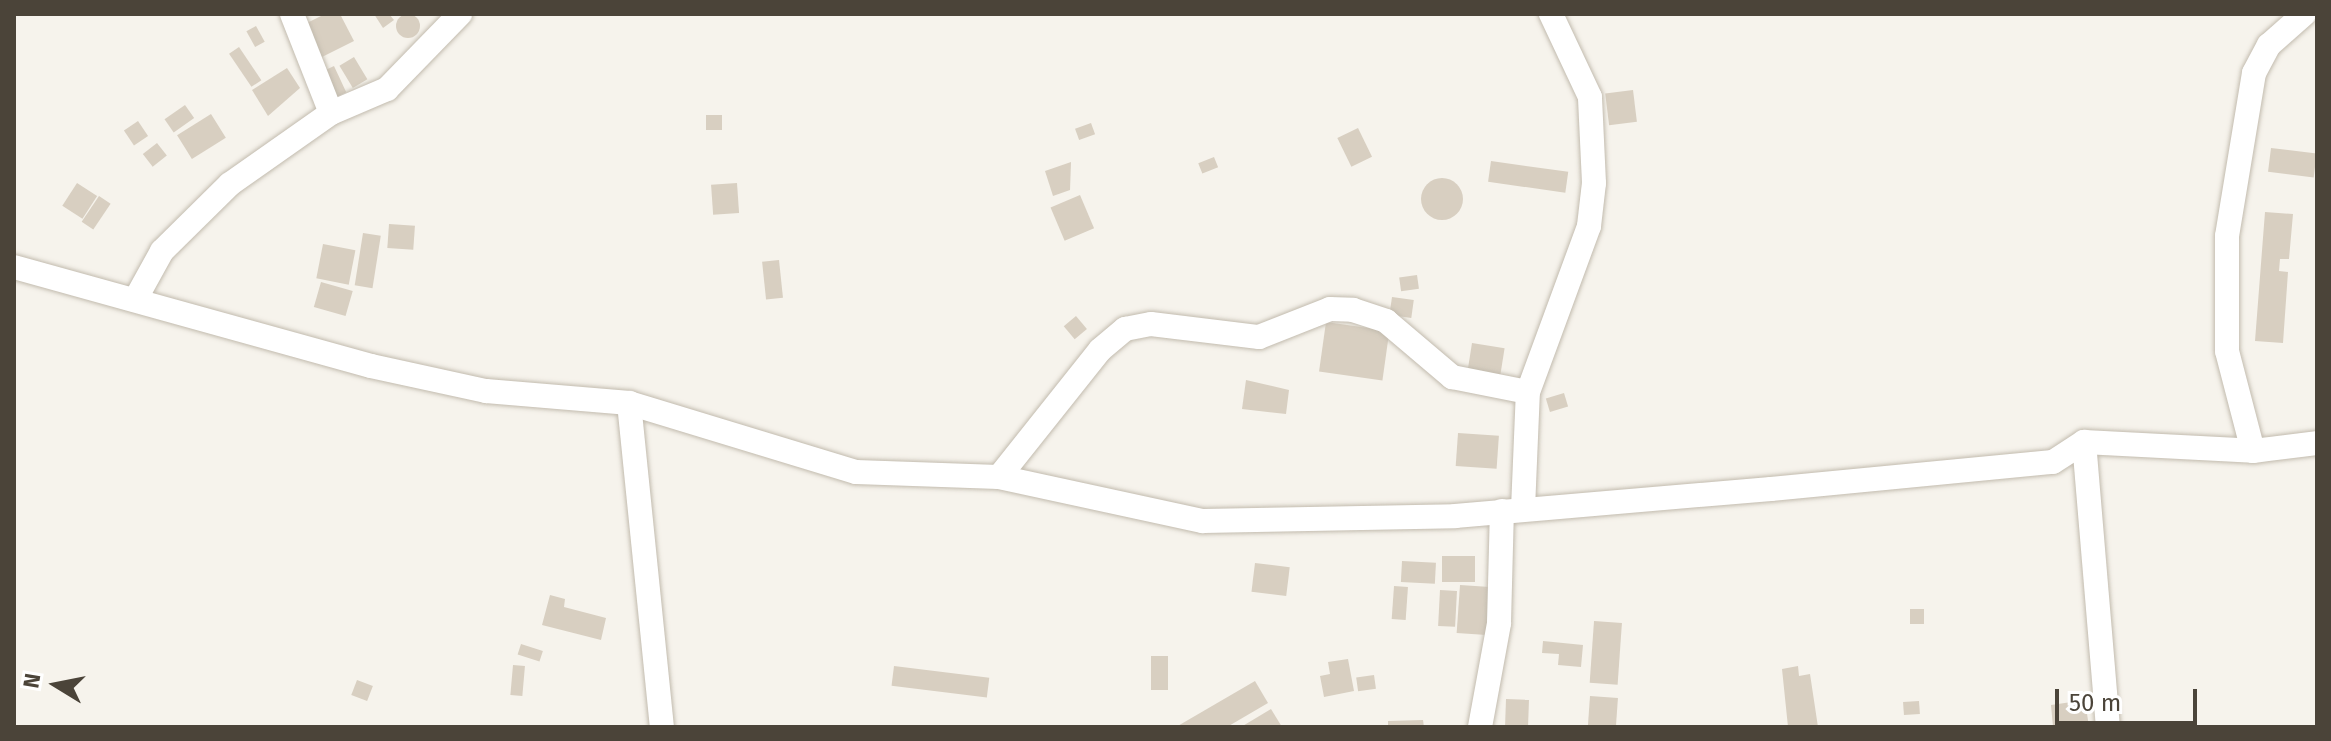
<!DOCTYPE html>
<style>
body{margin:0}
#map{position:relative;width:2331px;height:741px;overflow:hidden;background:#f6f3ec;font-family:"Fira Sans",sans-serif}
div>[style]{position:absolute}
.building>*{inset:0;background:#d8cfc1;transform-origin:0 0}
.round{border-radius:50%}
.roads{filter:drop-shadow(0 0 2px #c2bbae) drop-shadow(0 0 2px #c2bbae)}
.minor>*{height:24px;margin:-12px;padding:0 12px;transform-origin:12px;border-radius:12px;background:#fff}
span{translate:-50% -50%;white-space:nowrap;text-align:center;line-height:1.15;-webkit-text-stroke:7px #fff;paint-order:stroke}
.frame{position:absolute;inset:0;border:16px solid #4b4439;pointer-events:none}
.north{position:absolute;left:16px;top:645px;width:80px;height:80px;-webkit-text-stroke:6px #fff;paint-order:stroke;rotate:280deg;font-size:22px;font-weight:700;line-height:32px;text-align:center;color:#4b4439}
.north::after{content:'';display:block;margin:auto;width:28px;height:36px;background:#4b4439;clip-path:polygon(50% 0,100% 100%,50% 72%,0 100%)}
.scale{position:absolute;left:2055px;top:689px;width:142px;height:36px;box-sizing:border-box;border:4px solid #4b4439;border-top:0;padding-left:10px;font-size:24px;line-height:28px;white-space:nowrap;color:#4b4439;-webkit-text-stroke:6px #fff;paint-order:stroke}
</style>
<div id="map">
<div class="building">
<div style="clip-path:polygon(325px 14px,340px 14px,354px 41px,322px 57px,305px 24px)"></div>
<div style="clip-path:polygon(374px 14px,389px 14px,394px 20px,383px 28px)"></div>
<div class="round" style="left:396px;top:14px;width:24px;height:24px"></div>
<div style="left:256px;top:26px;width:18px;height:11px;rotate:61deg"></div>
<div style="left:239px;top:47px;width:40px;height:12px;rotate:56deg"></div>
<div style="left:354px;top:57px;width:26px;height:17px;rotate:59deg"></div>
<div style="left:334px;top:66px;width:29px;height:11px;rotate:65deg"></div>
<div style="clip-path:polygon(287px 68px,300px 88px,268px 116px,252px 90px)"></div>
<div style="left:1633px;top:90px;width:32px;height:28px;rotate:83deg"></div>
<div style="left:185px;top:105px;width:16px;height:25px;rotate:55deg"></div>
<div style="left:211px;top:114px;width:28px;height:40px;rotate:58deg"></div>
<div style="left:706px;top:115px;width:16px;height:15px"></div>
<div style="left:138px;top:121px;width:18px;height:17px;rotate:56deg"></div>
<div style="left:1091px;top:123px;width:12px;height:17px;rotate:70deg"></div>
<div style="left:1358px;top:128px;width:32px;height:23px;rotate:64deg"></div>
<div style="left:157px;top:143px;width:16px;height:18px;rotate:52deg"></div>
<div style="left:2271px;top:148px;width:46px;height:24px;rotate:7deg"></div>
<div style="left:1214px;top:157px;width:11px;height:17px;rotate:68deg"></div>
<div style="left:1491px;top:161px;width:78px;height:21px;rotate:8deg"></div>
<div style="clip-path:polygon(1071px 162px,1070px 190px,1053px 196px,1045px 171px)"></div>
<div class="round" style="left:1421px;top:178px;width:42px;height:42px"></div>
<div style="left:77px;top:183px;width:24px;height:27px;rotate:33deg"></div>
<div style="left:737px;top:183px;width:30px;height:26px;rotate:86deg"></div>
<div style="left:1080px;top:195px;width:36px;height:32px;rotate:67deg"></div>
<div style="left:99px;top:196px;width:14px;height:31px;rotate:34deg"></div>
<div style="clip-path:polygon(2265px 212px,2293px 214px,2289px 259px,2280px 259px,2279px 271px,2288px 272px,2283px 343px,2255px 341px)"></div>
<div style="left:389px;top:224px;width:26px;height:24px;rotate:4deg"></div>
<div style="left:363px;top:233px;width:18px;height:53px;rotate:9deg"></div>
<div style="left:323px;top:244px;width:33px;height:35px;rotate:11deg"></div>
<div style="left:779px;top:260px;width:38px;height:17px;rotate:84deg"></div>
<div style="left:1417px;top:275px;width:14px;height:18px;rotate:82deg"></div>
<div style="left:321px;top:282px;width:33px;height:26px;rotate:16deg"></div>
<div style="left:1392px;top:297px;width:22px;height:18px;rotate:8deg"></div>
<div style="left:1076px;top:316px;width:17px;height:16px;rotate:50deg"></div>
<div style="left:1326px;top:322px;width:64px;height:50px;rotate:8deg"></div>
<div style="left:1472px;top:343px;width:33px;height:29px;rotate:9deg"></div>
<div style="clip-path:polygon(1246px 380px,1289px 390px,1286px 414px,1242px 409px)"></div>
<div style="left:1564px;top:393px;width:14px;height:19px;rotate:73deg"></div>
<div style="left:1458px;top:433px;width:41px;height:33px;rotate:4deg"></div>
<div style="left:1442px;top:556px;width:33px;height:26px"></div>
<div style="left:1402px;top:561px;width:34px;height:21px;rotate:3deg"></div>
<div style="left:1255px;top:563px;width:35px;height:29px;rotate:7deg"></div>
<div style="left:1460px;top:585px;width:30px;height:48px;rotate:4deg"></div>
<div style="left:1394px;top:586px;width:14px;height:33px;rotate:4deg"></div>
<div style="left:1440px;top:590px;width:17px;height:36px;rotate:3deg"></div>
<div style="clip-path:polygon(550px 595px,565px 599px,564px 607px,606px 618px,601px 640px,542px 625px)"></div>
<div style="left:1910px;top:609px;width:14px;height:15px"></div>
<div style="left:1594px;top:621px;width:28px;height:62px;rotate:4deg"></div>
<div style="clip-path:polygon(1543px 641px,1583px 645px,1581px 667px,1558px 665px,1559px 654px,1542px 653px)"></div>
<div style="left:521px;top:644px;width:23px;height:11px;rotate:18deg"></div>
<div style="left:1151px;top:656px;width:17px;height:34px"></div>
<div style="clip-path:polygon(1348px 659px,1354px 691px,1324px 697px,1320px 676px,1330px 674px,1328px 662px)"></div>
<div style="left:513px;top:665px;width:12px;height:30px;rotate:5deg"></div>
<div style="left:894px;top:666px;width:96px;height:20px;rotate:7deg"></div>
<div style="clip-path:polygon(1798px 666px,1799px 676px,1810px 674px,1818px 727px,1788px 727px,1782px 669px)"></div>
<div style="left:1374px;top:675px;width:14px;height:18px;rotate:82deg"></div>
<div style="left:357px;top:680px;width:17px;height:16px;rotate:21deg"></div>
<div style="clip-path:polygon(1255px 681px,1268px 703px,1227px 727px,1176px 727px)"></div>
<div style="left:1590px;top:696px;width:28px;height:31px;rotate:4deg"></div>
<div style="left:1506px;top:699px;width:23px;height:28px;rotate:2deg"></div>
<div style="clip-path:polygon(2085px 700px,2089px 727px,2053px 727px,2051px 705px)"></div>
<div style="left:1919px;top:701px;width:13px;height:16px;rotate:86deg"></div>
<div style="clip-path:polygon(1271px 709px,1282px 727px,1241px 727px)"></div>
<div style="clip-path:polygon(1423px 720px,1424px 727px,1388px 727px,1388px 721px)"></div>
</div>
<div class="roads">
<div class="minor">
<div style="left:292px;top:14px;width:106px;rotate:68.5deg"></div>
<div style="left:14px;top:267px;width:370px;rotate:15.5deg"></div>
<div style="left:371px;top:366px;width:118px;rotate:12.3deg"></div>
<div style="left:486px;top:391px;width:144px;rotate:4.8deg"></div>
<div style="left:629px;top:403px;width:237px;rotate:16.9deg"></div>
<div style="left:856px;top:472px;width:143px;rotate:2deg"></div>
<div style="left:999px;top:477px;width:209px;rotate:12.2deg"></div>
<div style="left:1203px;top:521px;width:252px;rotate:-1.1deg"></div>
<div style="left:1455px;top:516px;width:317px;rotate:-4.9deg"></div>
<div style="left:1771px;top:489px;width:283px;rotate:-5.5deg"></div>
<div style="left:2053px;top:462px;width:37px;rotate:-33deg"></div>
<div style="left:2084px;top:442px;width:169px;rotate:3deg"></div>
<div style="left:2253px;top:451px;width:64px;rotate:-7.1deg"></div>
<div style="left:135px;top:300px;width:56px;rotate:-61.1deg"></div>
<div style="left:162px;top:251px;width:95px;rotate:-44.6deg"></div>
<div style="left:230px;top:184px;width:123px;rotate:-35.1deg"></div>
<div style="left:331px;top:113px;width:61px;rotate:-23.2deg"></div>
<div style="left:387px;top:89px;width:105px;rotate:-45.8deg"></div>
<div style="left:629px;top:403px;width:326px;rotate:84.2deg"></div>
<div style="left:2084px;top:442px;width:286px;rotate:85.2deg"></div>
<div style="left:2253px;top:451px;width:103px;rotate:-104.6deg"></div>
<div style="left:2227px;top:351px;width:115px;rotate:-90deg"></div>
<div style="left:2227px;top:236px;width:165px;rotate:-80.6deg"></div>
<div style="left:2254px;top:73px;width:32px;rotate:-62deg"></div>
<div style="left:2269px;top:45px;width:47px;rotate:-41.5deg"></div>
<div style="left:999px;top:477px;width:162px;rotate:-51.5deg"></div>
<div style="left:1100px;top:350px;width:33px;rotate:-40deg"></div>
<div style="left:1125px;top:329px;width:26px;rotate:-11deg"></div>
<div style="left:1151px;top:324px;width:109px;rotate:6.9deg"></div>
<div style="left:1259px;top:337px;width:76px;rotate:-21.5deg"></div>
<div style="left:1330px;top:309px;width:23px;rotate:2deg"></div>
<div style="left:1353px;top:310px;width:35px;rotate:18deg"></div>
<div style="left:1386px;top:321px;width:87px;rotate:40.3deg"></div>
<div style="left:1452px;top:377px;width:77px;rotate:11.2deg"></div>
<div style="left:1523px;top:509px;width:117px;rotate:-87.6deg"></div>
<div style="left:1528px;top:392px;width:177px;rotate:-69.8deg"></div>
<div style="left:1589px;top:226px;width:43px;rotate:-83.4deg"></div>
<div style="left:1594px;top:183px;width:86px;rotate:-92.7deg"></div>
<div style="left:1590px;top:97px;width:92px;rotate:-115.2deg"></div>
<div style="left:1480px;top:727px;width:106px;rotate:-79.6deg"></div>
<div style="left:1499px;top:623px;width:112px;rotate:-88.5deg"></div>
</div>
</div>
<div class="frame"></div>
<div class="north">N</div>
<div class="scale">50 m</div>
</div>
